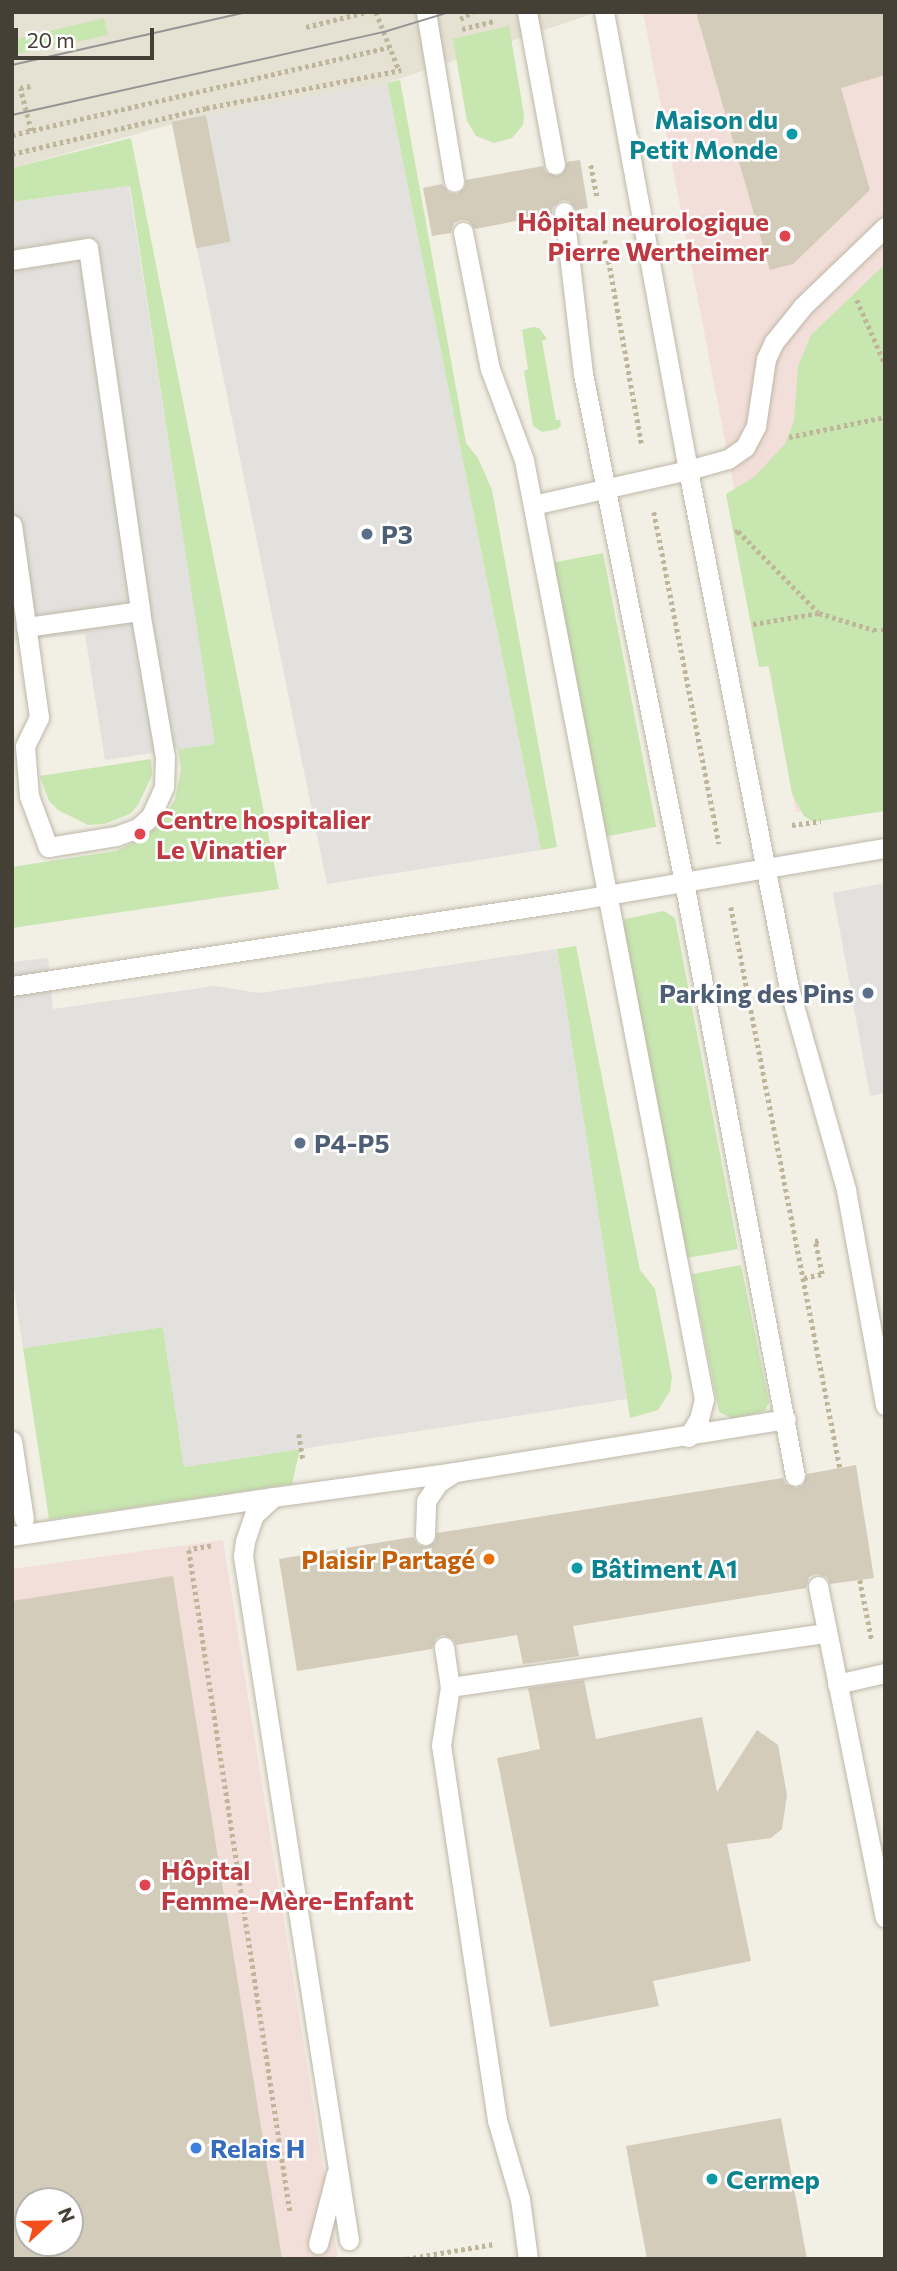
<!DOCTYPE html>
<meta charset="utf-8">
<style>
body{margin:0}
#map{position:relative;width:897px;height:2271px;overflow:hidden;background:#f2efe5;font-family:Commissioner,sans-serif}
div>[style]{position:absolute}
.residential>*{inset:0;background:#e6e2d3}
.medical>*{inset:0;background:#f3dfd9}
.green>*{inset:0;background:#c8e6af;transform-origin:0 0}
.parking>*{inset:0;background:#e3e1dd}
.building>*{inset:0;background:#d3ccbb;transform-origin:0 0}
.path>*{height:4.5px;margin-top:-2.25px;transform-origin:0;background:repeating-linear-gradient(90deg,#bfb59a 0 3.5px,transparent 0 7px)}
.roads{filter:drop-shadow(0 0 2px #bdb8a8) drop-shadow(0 0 2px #bdb8a8)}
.service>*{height:19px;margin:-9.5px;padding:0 9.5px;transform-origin:9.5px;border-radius:9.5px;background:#fff}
.tram>*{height:2px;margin:-1px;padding:0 1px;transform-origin:1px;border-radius:1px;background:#959595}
.dots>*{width:19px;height:19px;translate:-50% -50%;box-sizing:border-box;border:4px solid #fff;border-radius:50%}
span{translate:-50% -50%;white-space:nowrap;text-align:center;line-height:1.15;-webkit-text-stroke:5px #fff;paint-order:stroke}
.culture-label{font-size:26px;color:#0d838f;font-weight:700}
.right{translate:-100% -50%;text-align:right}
.left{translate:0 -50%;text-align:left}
.health-label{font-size:26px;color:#be3a42;font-weight:700}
.service-label{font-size:26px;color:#4e5e75;font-weight:700}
.food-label{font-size:26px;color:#c56008;font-weight:700}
.shop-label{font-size:26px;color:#366cbe;font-weight:700}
.frame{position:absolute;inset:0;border:14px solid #444035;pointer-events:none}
.north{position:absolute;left:14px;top:2187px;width:70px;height:70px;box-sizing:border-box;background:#fff;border:2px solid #b4b3ae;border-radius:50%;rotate:68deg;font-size:19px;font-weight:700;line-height:28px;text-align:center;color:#444035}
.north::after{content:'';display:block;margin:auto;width:24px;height:32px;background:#f44f1b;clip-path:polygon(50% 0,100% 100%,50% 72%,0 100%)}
.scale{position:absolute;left:14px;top:28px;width:140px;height:32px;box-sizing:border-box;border:4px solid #444035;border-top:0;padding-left:9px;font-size:21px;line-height:24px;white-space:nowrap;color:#444035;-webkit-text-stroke:5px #fff;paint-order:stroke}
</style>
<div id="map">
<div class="residential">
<div style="clip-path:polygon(12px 12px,598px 12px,387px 83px,206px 115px,12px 168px)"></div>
</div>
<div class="medical">
<div style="clip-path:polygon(643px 12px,885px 12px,885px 799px,796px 812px)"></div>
<div style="clip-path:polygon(evenodd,223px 1540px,338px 2259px,12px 2259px,12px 1569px,223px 1540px,28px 2201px,70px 2201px,70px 2243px,28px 2243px,28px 2201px)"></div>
</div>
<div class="green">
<div style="clip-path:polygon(104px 18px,108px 35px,12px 55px,12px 40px)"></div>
<div style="clip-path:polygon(509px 26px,524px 115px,523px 125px,512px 138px,494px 143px,476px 136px,467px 121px,453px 39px)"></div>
<div style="clip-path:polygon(400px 80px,466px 443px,478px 458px,492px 490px,557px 847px,541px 850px,387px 83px)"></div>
<div style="clip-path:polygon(131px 138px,279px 889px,12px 928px,12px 867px,116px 851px,146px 836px,157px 827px,175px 800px,181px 769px,178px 749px,214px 744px,130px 186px,12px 202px,12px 168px)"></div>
<div style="clip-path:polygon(885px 264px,885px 811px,813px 822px,804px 816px,792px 794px,769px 666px,759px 667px,726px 494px,754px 477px,785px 444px,794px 421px,798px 366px,811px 335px)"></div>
<div style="clip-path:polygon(533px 327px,539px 328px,547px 339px,542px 341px,556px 420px,560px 420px,561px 425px,558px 429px,542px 432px,533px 426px,524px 371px,528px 369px,522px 330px)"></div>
<div style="left:603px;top:553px;width:279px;height:51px;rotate:79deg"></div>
<div style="clip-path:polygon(151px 759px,152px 775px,138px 805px,130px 814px,104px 824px,88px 825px,58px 810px,49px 801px,40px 776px)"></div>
<div style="clip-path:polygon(664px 911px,675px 918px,738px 1249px,687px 1258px,622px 929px,625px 919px)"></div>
<div style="clip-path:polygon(576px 946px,640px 1270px,655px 1289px,672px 1377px,670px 1391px,658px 1410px,630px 1418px,557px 949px)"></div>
<div style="clip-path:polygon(741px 1265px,769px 1402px,765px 1411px,733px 1419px,719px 1412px,692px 1274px)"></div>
<div style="clip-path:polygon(163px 1327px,184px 1467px,300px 1449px,292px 1484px,12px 1525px,49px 1519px,23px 1348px)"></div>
</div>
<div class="parking">
<div style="clip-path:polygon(387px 83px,541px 850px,327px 884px,191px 219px,225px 212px,206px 115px)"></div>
<div style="clip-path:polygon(129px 186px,215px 744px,105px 760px,85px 634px,12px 641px,12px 202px)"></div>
<div style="clip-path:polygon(885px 883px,885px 1093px,870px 1096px,833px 893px)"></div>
<div style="clip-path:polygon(557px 949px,627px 1399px,184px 1467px,163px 1327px,23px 1348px,12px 1276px,12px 962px,48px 958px,53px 1009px,214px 986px,260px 993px)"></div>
</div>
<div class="building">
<div style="clip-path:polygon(696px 12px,885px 12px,885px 75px,841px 88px,870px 190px,793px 264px,770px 270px)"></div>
<div style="left:206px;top:115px;width:129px;height:35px;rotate:79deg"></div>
<div style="clip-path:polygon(580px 160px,588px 208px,576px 210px,569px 201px,562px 200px,553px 207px,552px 214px,475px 229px,468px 221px,461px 220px,454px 223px,451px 233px,432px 236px,423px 188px,442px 184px,449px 193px,457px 194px,465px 187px,466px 180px,543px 166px,546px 172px,557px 176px,563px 173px,567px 162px)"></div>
<div style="clip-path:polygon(856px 1465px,874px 1578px,830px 1584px,827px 1577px,816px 1574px,809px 1577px,806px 1588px,573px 1626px,579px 1656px,523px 1664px,517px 1635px,456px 1645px,453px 1639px,443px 1635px,436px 1638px,432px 1649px,297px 1671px,279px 1559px,413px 1537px,418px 1545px,425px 1547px,435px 1542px,437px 1533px,783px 1478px,786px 1484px,797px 1488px,803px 1485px,807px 1474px)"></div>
<div style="clip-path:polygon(evenodd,173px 1576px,282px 2259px,12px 2259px,12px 1601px,173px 1576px,28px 2201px,70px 2201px,70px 2243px,28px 2243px,28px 2201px)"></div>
<div style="clip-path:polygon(584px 1680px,596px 1739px,702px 1717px,717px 1792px,757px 1730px,778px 1745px,787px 1795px,782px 1829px,771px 1838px,727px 1844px,751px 1961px,653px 1981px,659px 2006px,550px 2027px,497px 1758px,540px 1749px,528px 1688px)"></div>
<div style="clip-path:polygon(781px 2118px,807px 2259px,647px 2259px,626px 2146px)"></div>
</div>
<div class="path">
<div style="left:376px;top:12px;width:62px;rotate:68.4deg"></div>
<div style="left:460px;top:19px;width:15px;rotate:-28deg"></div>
<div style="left:306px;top:27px;width:62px;rotate:-14deg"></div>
<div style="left:462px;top:29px;width:34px;rotate:-14deg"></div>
<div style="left:31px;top:131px;width:44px;rotate:-104.3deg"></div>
<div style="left:20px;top:88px;width:11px;rotate:-10deg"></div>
<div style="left:12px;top:135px;width:387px;rotate:-13.1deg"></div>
<div style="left:12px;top:154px;width:199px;rotate:-13.3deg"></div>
<div style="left:206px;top:108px;width:199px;rotate:-11deg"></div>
<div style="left:591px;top:165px;width:33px;rotate:79deg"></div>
<div style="left:605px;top:240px;width:208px;rotate:79.8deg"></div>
<div style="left:857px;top:300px;width:70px;rotate:66.4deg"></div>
<div style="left:789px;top:437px;width:98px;rotate:-11.8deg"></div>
<div style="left:654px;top:512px;width:338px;rotate:78.9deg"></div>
<div style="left:735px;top:532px;width:3px;rotate:-18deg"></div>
<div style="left:738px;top:531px;width:114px;rotate:45.4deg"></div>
<div style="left:753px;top:624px;width:67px;rotate:-9.5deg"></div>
<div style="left:819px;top:613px;width:58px;rotate:17.2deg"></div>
<div style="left:874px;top:630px;width:11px"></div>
<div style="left:792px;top:825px;width:29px;rotate:-8deg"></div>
<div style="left:731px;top:907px;width:571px;rotate:79deg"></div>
<div style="left:804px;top:1278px;width:18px;rotate:-13deg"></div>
<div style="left:822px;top:1274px;width:34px;rotate:-102deg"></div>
<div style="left:815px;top:1241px;width:6px;rotate:-9deg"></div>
<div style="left:299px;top:1434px;width:25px;rotate:81deg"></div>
<div style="left:211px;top:1546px;width:22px;rotate:170deg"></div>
<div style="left:189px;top:1550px;width:669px;rotate:81.31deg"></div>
<div style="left:860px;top:1580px;width:62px;rotate:78.9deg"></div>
<div style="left:406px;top:2259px;width:89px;rotate:-9.7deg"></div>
</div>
<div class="roads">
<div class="service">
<div style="left:426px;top:12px;width:172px;rotate:80.6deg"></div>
<div style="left:527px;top:12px;width:155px;rotate:79.6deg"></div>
<div style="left:604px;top:12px;width:466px;rotate:79.6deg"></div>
<div style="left:688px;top:470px;width:528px;rotate:78.97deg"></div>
<div style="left:789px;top:988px;width:210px;rotate:74.2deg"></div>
<div style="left:846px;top:1190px;width:219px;rotate:79.7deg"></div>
<div style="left:564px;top:212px;width:163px;rotate:83.3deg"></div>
<div style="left:583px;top:374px;width:518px;rotate:78.76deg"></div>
<div style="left:684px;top:882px;width:604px;rotate:79.42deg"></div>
<div style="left:463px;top:232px;width:140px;rotate:78.9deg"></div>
<div style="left:490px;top:369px;width:97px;rotate:69.5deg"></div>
<div style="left:524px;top:460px;width:956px;rotate:79.15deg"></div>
<div style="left:704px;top:1399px;width:21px;rotate:104deg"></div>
<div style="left:699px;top:1419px;width:21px;rotate:121deg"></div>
<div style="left:12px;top:260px;width:77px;rotate:-9deg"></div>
<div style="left:88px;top:248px;width:367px;rotate:81.8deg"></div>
<div style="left:140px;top:611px;width:148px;rotate:80.3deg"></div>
<div style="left:165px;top:757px;width:30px;rotate:92deg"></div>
<div style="left:164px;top:787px;width:32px;rotate:114deg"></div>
<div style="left:151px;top:816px;width:18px;rotate:137deg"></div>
<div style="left:138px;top:828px;width:23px;rotate:160deg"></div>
<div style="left:116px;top:836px;width:69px;rotate:170.8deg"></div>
<div style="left:48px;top:847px;width:54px;rotate:-110.4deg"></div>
<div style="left:29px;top:796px;width:50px;rotate:-94.6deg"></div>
<div style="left:25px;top:746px;width:32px;rotate:-64deg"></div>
<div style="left:39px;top:717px;width:194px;rotate:-98deg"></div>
<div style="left:533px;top:505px;width:159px;rotate:-12.7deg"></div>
<div style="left:688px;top:470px;width:41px;rotate:-15.4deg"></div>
<div style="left:728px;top:459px;width:21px;rotate:-35deg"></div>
<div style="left:745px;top:447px;width:24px;rotate:-62deg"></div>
<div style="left:756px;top:426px;width:68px;rotate:-81.5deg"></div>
<div style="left:766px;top:359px;width:19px;rotate:-65deg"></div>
<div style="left:774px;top:342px;width:46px;rotate:-51.1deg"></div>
<div style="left:803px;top:306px;width:114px;rotate:-43.9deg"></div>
<div style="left:26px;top:627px;width:115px;rotate:-8deg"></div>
<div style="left:12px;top:986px;width:572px;rotate:-8.65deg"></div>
<div style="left:577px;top:900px;width:312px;rotate:-9.6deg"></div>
<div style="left:12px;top:1441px;width:79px;rotate:81.3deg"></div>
<div style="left:425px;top:1535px;width:34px;rotate:-88deg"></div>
<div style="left:426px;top:1501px;width:22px;rotate:-56deg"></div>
<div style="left:438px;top:1483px;width:20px;rotate:-33deg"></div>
<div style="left:455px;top:1472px;width:335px;rotate:-9.1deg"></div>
<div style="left:12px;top:1536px;width:264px;rotate:-8.5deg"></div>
<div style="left:818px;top:1586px;width:338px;rotate:78.6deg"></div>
<div style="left:444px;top:1647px;width:40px;rotate:81.5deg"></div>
<div style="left:450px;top:1687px;width:59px;rotate:98.8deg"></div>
<div style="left:441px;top:1745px;width:379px;rotate:81.5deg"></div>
<div style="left:497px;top:2120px;width:82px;rotate:73.8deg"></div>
<div style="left:520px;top:2199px;width:61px;rotate:82.4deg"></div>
<div style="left:837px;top:1684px;width:49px;rotate:-12.9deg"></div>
<div style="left:450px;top:1687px;width:381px;rotate:-8.2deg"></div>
<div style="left:349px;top:2240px;width:692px;rotate:-98.81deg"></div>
<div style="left:243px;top:1556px;width:15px;rotate:-82deg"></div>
<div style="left:245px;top:1541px;width:28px;rotate:-71deg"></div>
<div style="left:254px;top:1515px;width:26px;rotate:-43deg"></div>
<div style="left:273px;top:1497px;width:184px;rotate:-7.8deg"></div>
<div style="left:318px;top:2244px;width:72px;rotate:-75.6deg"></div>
</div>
</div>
<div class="tram">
<div style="left:12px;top:65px;width:241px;rotate:-12.7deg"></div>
<div style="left:12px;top:115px;width:381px;rotate:-12.6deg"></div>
<div style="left:384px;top:32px;width:69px;rotate:-16.9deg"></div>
</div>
<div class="dots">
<div style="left:792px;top:134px;background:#0f9aa8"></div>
<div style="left:785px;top:236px;background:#e0444e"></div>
<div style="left:367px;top:534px;background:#5c6f8a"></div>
<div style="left:140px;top:834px;background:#e0444e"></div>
<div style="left:868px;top:993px;background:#5c6f8a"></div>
<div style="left:300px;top:1143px;background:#5c6f8a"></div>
<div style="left:489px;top:1559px;background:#e8710a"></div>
<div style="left:577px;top:1568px;background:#0f9aa8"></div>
<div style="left:145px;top:1885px;background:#e0444e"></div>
<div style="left:196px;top:2148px;background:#3f7fe0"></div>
<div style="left:712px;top:2179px;background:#0f9aa8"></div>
</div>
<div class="culture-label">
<span class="right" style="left:778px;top:134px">Maison du<br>Petit Monde</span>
<span class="left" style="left:591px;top:1568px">Bâtiment A1</span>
<span class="left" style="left:726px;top:2179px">Cermep</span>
</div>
<div class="health-label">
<span class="right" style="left:769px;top:236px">Hôpital neurologique<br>Pierre Wertheimer</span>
<span class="left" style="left:156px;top:834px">Centre hospitalier<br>Le Vinatier</span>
<span class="left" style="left:161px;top:1885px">Hôpital<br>Femme-Mère-Enfant</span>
</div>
<div class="service-label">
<span class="left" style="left:381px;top:534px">P3</span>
<span class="right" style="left:854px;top:993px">Parking des Pins</span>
<span class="left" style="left:314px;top:1143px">P4-P5</span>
</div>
<div class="food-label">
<span class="right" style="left:475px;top:1559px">Plaisir Partagé</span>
</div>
<div class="shop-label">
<span class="left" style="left:210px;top:2148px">Relais H</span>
</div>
<div class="frame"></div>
<div class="north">N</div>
<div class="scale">20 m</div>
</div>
